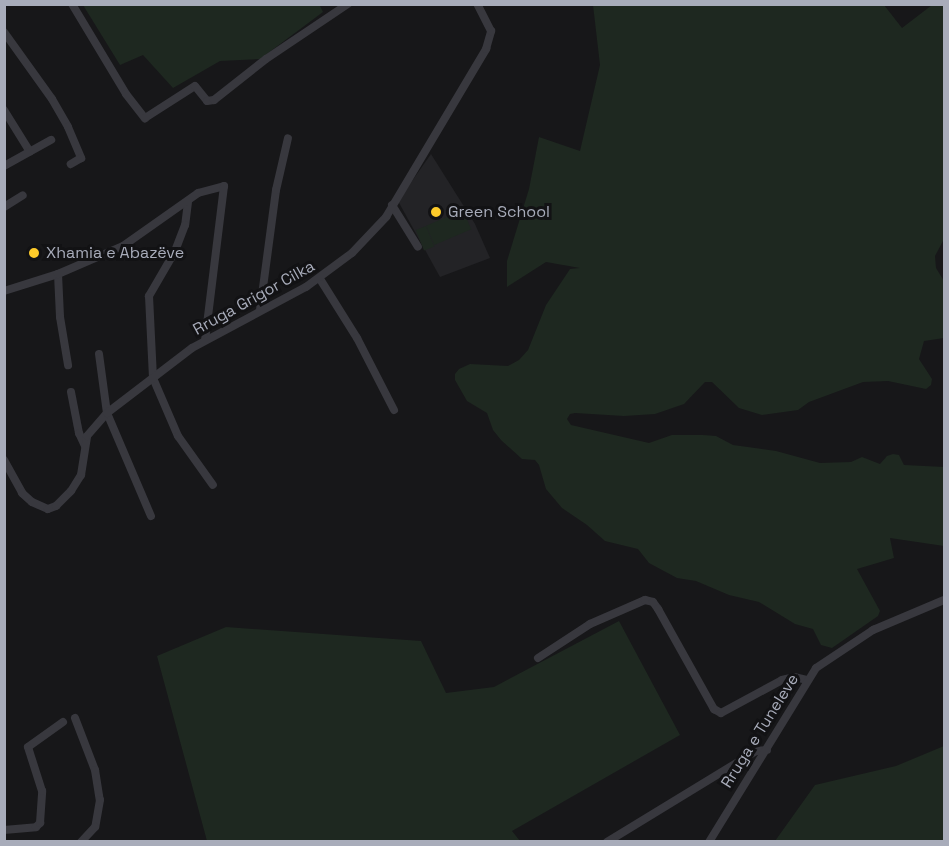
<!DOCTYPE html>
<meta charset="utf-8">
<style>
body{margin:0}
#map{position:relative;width:949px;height:846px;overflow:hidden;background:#171719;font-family:"Space Grotesk",sans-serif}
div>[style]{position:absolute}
.built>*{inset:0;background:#232326}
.green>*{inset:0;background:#1e2820;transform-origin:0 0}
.minor>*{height:8px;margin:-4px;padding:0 4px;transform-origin:4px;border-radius:4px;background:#38383e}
.dots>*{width:16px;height:16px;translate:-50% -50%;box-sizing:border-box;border:3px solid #121214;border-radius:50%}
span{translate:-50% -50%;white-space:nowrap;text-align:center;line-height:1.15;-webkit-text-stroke:6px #121214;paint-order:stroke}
.poi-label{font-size:16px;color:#a8acba}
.left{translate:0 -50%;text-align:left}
.street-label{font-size:16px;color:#a8acba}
.frame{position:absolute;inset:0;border:6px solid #a8acba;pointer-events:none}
</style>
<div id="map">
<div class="built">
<div style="clip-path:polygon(431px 154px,475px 224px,490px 258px,440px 277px,398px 201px)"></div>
</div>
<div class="green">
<div style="clip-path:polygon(319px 4px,323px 12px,260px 59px,220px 61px,173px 88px,143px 55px,120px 65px,83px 5px)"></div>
<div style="clip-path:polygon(593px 5px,884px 5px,902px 28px,932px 5px,944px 5px,944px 239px,935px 256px,936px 268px,944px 281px,944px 338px,924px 341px,919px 359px,932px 379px,931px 385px,926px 389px,888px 381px,863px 382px,809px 402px,798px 410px,762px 415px,739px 408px,712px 382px,705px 382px,684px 404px,655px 414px,624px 416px,575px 413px,570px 414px,567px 419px,571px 425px,649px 443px,672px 435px,703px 435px,716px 436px,733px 445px,776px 451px,820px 463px,851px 462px,862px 457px,880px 464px,887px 456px,893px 454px,899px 455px,904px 465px,944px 467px,944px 546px,890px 538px,894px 558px,857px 569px,880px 611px,878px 616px,832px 648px,821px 645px,813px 629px,795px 624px,759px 602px,729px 595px,696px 581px,677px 578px,649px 563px,638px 549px,605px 541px,587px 525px,562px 508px,546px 489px,539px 465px,535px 460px,522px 459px,501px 440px,493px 430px,487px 413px,467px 401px,455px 380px,455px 374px,459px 369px,470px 364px,508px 366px,519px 360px,528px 350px,546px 305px,570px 269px,580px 268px,546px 262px,507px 287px,507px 261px,529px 189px,539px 137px,580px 151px,600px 65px)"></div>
<div style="left:463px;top:210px;width:21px;height:40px;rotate:67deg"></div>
<div style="left:426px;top:226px;width:22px;height:11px;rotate:68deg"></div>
<div style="clip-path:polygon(619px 621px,680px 735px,512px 831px,520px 841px,207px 841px,157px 656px,226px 627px,421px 641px,446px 693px,494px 687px)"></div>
<div style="clip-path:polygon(944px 746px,944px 841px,775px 841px,815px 785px,896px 766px)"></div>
</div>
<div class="minor">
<div style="left:72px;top:4px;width:105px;rotate:59deg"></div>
<div style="left:126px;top:94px;width:31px;rotate:52deg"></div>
<div style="left:145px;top:118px;width:59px;rotate:-32.6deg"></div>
<div style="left:195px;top:86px;width:19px;rotate:51deg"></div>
<div style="left:207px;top:101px;width:7px;rotate:-8deg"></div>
<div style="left:214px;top:100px;width:66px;rotate:-38.3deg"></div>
<div style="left:266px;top:59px;width:99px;rotate:-33.9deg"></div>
<div style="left:4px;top:32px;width:82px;rotate:54.4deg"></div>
<div style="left:52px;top:99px;width:32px;rotate:60deg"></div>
<div style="left:68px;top:127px;width:34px;rotate:67deg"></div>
<div style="left:81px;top:158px;width:12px;rotate:149deg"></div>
<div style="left:4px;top:110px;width:49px;rotate:58.2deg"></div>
<div style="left:4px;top:166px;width:54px;rotate:-29deg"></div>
<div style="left:188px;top:202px;width:23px;rotate:97deg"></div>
<div style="left:185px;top:225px;width:30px;rotate:111deg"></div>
<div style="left:174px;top:253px;width:50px;rotate:120.2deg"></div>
<div style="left:149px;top:296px;width:82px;rotate:87.2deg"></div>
<div style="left:153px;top:378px;width:63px;rotate:66.7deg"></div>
<div style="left:178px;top:436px;width:60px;rotate:54.5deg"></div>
<div style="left:392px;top:205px;width:49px;rotate:58.2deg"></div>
<div style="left:4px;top:207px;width:22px;rotate:-32deg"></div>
<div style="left:58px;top:274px;width:43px;rotate:87.3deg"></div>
<div style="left:60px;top:317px;width:49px;rotate:80.5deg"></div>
<div style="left:320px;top:279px;width:70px;rotate:57.9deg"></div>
<div style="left:357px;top:338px;width:81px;rotate:62.8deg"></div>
<div style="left:4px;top:291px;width:57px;rotate:-17.5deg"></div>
<div style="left:58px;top:274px;width:71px;rotate:-23.3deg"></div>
<div style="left:123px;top:246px;width:92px;rotate:-35.2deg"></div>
<div style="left:198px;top:193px;width:27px;rotate:-15deg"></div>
<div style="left:224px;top:186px;width:155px;rotate:97deg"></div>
<div style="left:260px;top:310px;width:121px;rotate:-82.4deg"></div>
<div style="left:276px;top:190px;width:53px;rotate:-77deg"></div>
<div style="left:99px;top:354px;width:60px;rotate:82.3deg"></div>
<div style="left:107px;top:413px;width:112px;rotate:66.9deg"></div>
<div style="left:71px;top:392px;width:42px;rotate:79deg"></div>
<div style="left:79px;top:433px;width:14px;rotate:65deg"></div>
<div style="left:4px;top:460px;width:38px;rotate:61deg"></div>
<div style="left:22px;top:493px;width:13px;rotate:42deg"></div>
<div style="left:32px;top:502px;width:17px;rotate:24deg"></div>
<div style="left:48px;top:509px;width:9px;rotate:-21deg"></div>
<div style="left:56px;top:506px;width:21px;rotate:-45deg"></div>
<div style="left:71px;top:491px;width:19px;rotate:-58deg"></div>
<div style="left:81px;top:475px;width:39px;rotate:-81deg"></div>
<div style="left:87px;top:436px;width:30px;rotate:-49deg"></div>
<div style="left:107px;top:413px;width:107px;rotate:-37.4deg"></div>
<div style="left:192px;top:348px;width:129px;rotate:-28.2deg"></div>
<div style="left:306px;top:287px;width:57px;rotate:-36.5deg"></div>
<div style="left:352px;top:253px;width:50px;rotate:-46.6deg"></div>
<div style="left:386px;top:217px;width:196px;rotate:-59.2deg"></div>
<div style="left:486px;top:49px;width:19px;rotate:-74deg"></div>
<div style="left:491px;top:31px;width:30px;rotate:-117deg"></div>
<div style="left:538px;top:658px;width:62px;rotate:-33.2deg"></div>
<div style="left:590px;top:624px;width:60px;rotate:-23.6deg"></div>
<div style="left:645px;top:600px;width:8px;rotate:14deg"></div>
<div style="left:653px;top:602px;width:9px;rotate:54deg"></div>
<div style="left:658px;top:609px;width:115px;rotate:60.8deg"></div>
<div style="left:714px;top:709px;width:8px;rotate:30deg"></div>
<div style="left:721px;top:713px;width:69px;rotate:-28.4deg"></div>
<div style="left:782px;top:680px;width:12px;rotate:-14deg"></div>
<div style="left:794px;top:677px;width:13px;rotate:13deg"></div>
<div style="left:75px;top:718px;width:56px;rotate:69deg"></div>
<div style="left:95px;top:770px;width:30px;rotate:81deg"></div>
<div style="left:100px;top:800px;width:27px;rotate:100deg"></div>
<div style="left:95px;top:827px;width:21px;rotate:133deg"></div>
<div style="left:4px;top:830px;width:32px;rotate:-5deg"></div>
<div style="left:36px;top:827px;width:6px;rotate:-45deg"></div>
<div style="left:40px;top:823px;width:32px;rotate:-86deg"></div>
<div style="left:42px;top:791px;width:46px;rotate:-107.7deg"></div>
<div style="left:28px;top:747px;width:43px;rotate:-35.5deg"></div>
<div style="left:607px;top:842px;width:175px;rotate:-31.4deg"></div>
<div style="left:756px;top:751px;width:11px;rotate:-5deg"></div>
<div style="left:709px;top:842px;width:204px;rotate:-58.4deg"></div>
<div style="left:816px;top:668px;width:69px;rotate:-33.7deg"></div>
<div style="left:873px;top:630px;width:77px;rotate:-22.9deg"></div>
</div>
<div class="dots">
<div style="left:436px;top:212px;background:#fecb2a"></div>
<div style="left:34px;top:253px;background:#fecb2a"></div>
</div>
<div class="poi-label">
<span class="left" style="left:448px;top:212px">Green School</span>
<span class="left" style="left:46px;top:253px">Xhamia e Abazëve</span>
</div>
<div class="street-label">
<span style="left:254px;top:298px;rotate:-29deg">Rruga Grigor Cilka</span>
<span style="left:760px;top:731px;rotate:-58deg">Rruga e Tuneleve</span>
</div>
<div class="frame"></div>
</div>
